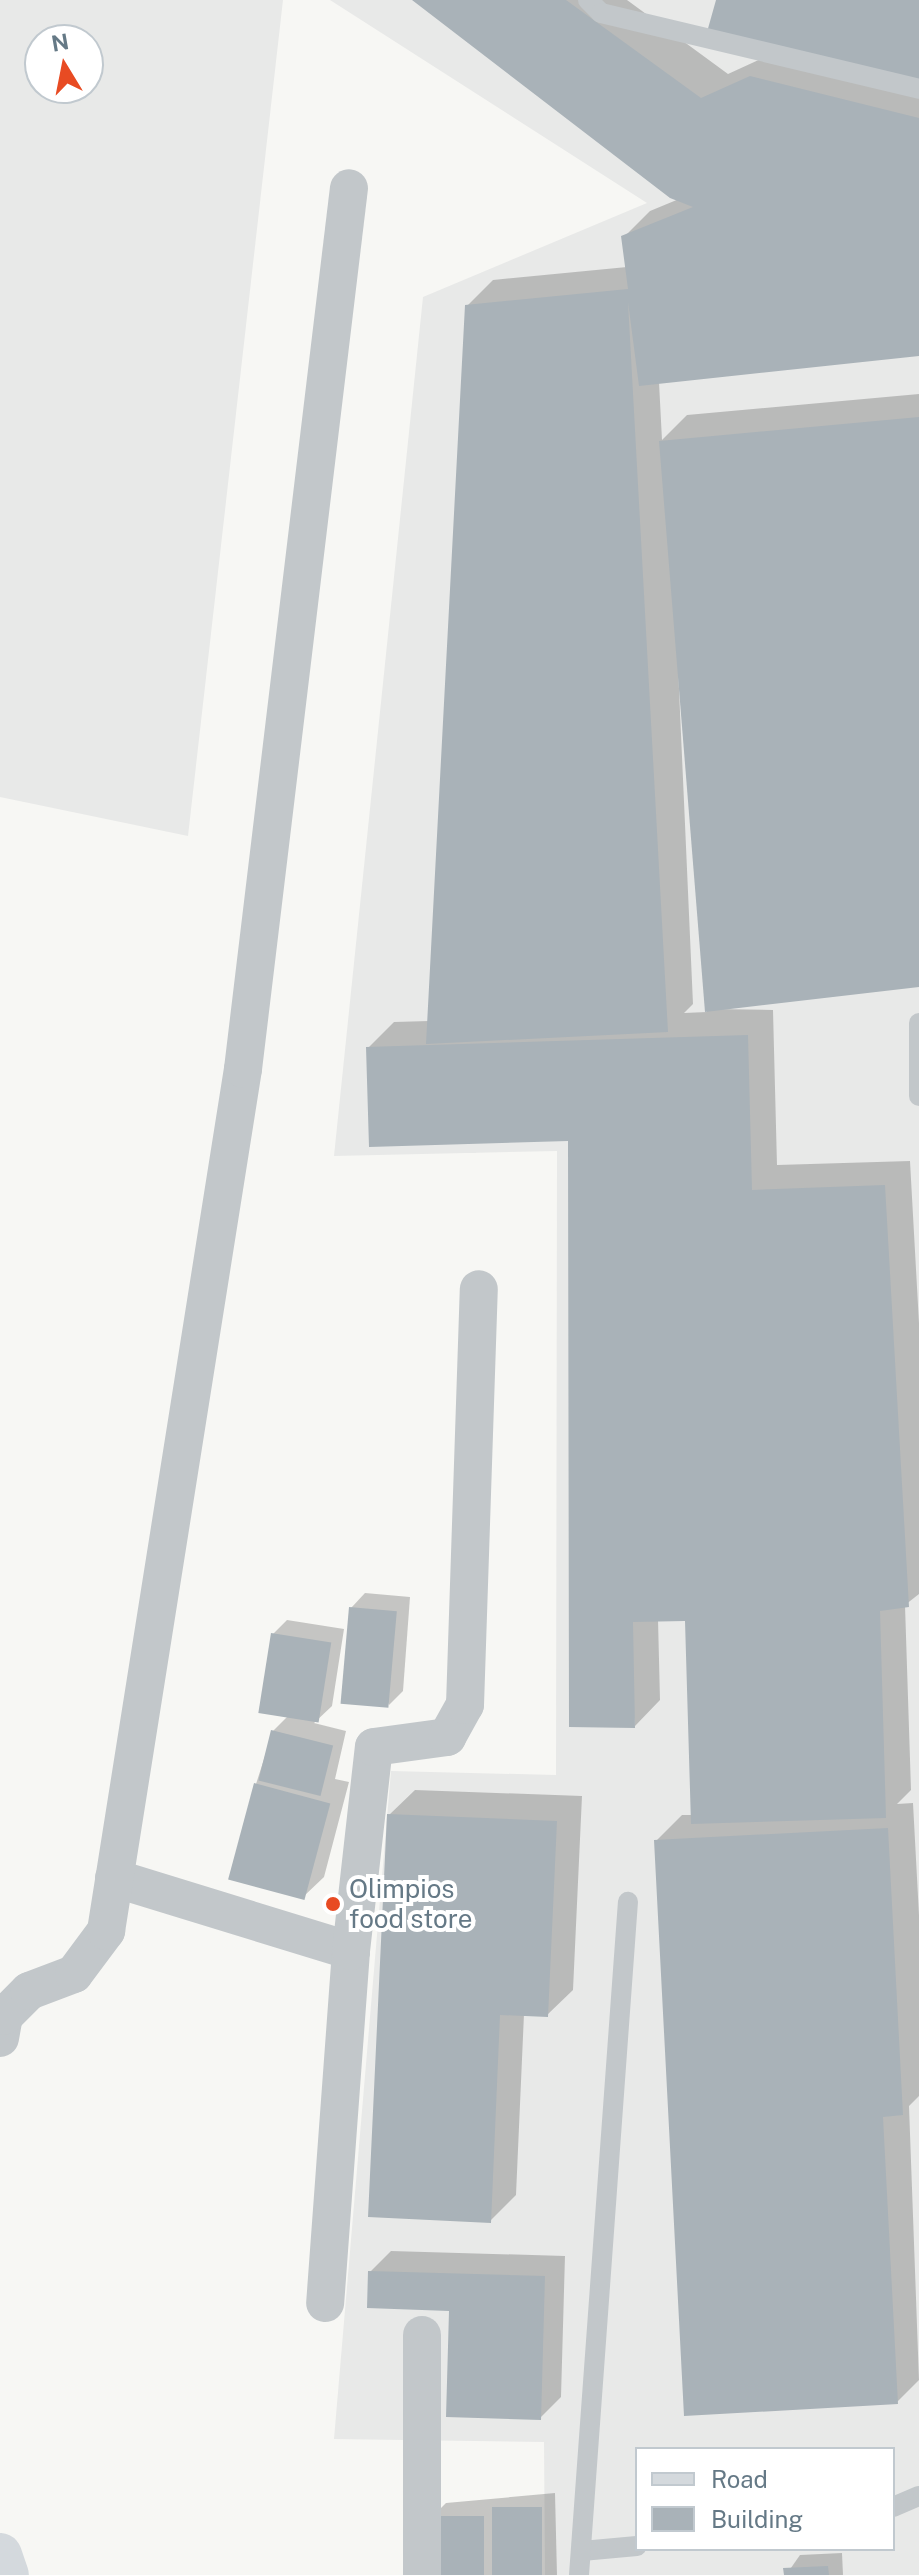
<!DOCTYPE html>
<style>
body{margin:0}
#map{position:relative;width:919px;height:2575px;overflow:hidden;background:#f7f7f4;font-family:"Public Sans",sans-serif}
div>[style]{position:absolute}
.built>*{inset:0;background:#e8e9e8}
.shadow>*{inset:0;background:#0003}
.building>*{inset:0;background:#a9b2b8;transform-origin:0 0}
.lane>*{height:20px;margin:-10px;padding:0 10px;transform-origin:10px;border-radius:10px;background:#c2c7ca}
.street>*{height:38px;margin:-19px;padding:0 19px;transform-origin:19px;border-radius:19px;background:#c2c7ca}
.secondary>*{height:44px;margin:-22px;padding:0 22px;transform-origin:22px;border-radius:22px;background:#d4d9dd}
.dots>*{width:22px;height:22px;translate:-50% -50%;box-sizing:border-box;border:4px solid #fff;border-radius:50%}
span{translate:-50% -50%;white-space:nowrap;text-align:center;line-height:1.15;-webkit-text-stroke:8px #fff;paint-order:stroke}
.poi-label{font-size:26px;color:#657986}
.left{translate:0 -50%;text-align:left}
.legend{position:absolute;left:635px;top:2447px;width:260px;height:104px;box-sizing:border-box;background:#fff;border:2px solid #c1c9cf;margin:0;padding:10px 14px;list-style:none;font-size:24px;color:#657986}
.legend li{display:flex;align-items:center;gap:16px;height:40px}
.legend b{width:40px;border:2px solid #c1c9cf}
.north{position:absolute;left:24px;top:24px;width:80px;height:80px;box-sizing:border-box;background:#fff;border:2px solid #c1c9cf;border-radius:50%;rotate:350deg;font-size:22px;font-weight:700;line-height:32px;text-align:center;color:#657986}
.north::after{content:'';display:block;margin:auto;width:28px;height:36px;background:#e84b23;clip-path:polygon(50% 0,100% 100%,50% 72%,0 100%)}
</style>
<div id="map">
<div class="built">
<div style="clip-path:polygon(evenodd,0 0,283px 0,188px 836px,0 797px,0 0,40px 40px,88px 40px,88px 88px,40px 88px,40px 40px)"></div>
<div style="clip-path:polygon(evenodd,330px 0,919px 0,919px 2575px,545px 2575px,544px 2442px,334px 2439px,391px 1771px,556px 1775px,557px 1151px,334px 1156px,423px 297px,647px 203px,330px 0,637px 2449px,893px 2449px,893px 2549px,637px 2549px,637px 2449px)"></div>
</div>
<div class="shadow">
<div style="clip-path:polygon(evenodd,415px 0,627px 0,728px 74px,778px 51px,919px 87px,919px 354px,659px 382px,662px 440px,687px 415px,919px 394px,919px 985px,712px 1009px,773px 1010px,777px 1165px,910px 1161px,919px 1323px,919px 1594px,905px 1605px,911px 1790px,897px 1804px,913px 1803px,919px 1915px,919px 2096px,909px 2106px,919px 2380px,897px 2402px,656px 1841px,682px 1815px,692px 1815px,687px 1619px,658px 1619px,660px 1700px,635px 1726px,570px 1139px,368px 1048px,394px 1022px,429px 1021px,467px 306px,493px 280px,627px 267px,624px 237px,650px 211px,679px 199px,415px 0,677px 644px,707px 1012px,684px 1013px,693px 1004px,677px 644px)"></div>
<div style="clip-path:polygon(365px 1593px,410px 1597px,403px 1691px,389px 1705px,351px 1608px)"></div>
<div style="clip-path:polygon(287px 1620px,344px 1629px,332px 1706px,314px 1723px,346px 1731px,335px 1779px,349px 1782px,324px 1877px,303px 1897px,256px 1784px,273px 1731px,289px 1715px,273px 1634px)"></div>
<div style="clip-path:polygon(415px 1790px,582px 1796px,573px 1990px,547px 2015px,524px 2014px,516px 2195px,490px 2221px,389px 1815px)"></div>
<div style="clip-path:polygon(391px 2251px,565px 2256px,561px 2397px,540px 2418px,451px 2309px,370px 2272px)"></div>
<div style="clip-path:polygon(555px 2493px,557px 2575px,433px 2575px,432px 2517px,446px 2503px)"></div>
<div style="clip-path:polygon(842px 2553px,843px 2575px,786px 2575px,800px 2555px)"></div>
</div>
<div class="building">
<div style="clip-path:polygon(412px 0,566px 0,701px 98px,750px 76px,919px 118px,919px 356px,639px 386px,628px 302px,668px 1032px,426px 1044px,465px 305px,628px 289px,621px 236px,693px 207px,670px 198px)"></div>
<div style="clip-path:polygon(716px 0,919px 0,919px 84px,707px 32px)"></div>
<div style="clip-path:polygon(919px 417px,919px 987px,705px 1012px,659px 441px)"></div>
<div style="clip-path:polygon(748px 1035px,752px 1190px,885px 1185px,909px 1607px,880px 1611px,886px 1818px,691px 1824px,685px 1621px,633px 1622px,635px 1728px,569px 1727px,568px 1141px,369px 1147px,366px 1047px)"></div>
<div style="left:349px;top:1607px;width:48px;height:97px;rotate:5deg"></div>
<div style="left:271px;top:1633px;width:61px;height:81px;rotate:9deg"></div>
<div style="left:271px;top:1730px;width:64px;height:52px;rotate:14deg"></div>
<div style="left:254px;top:1783px;width:79px;height:100px;rotate:15deg"></div>
<div style="clip-path:polygon(387px 1814px,557px 1821px,548px 2017px,500px 2015px,491px 2223px,368px 2217px)"></div>
<div style="clip-path:polygon(888px 1828px,903px 2115px,883px 2117px,898px 2404px,684px 2416px,654px 1840px)"></div>
<div style="clip-path:polygon(368px 2271px,545px 2276px,541px 2420px,446px 2417px,449px 2311px,367px 2308px)"></div>
<div style="left:492px;top:2507px;width:50px;height:68px"></div>
<div style="left:430px;top:2516px;width:54px;height:59px"></div>
<div style="clip-path:polygon(828px 2566px,829px 2575px,784px 2575px,783px 2568px)"></div>
</div>
<div class="lane">
<div style="left:588px;top:0;width:18px;rotate:45deg"></div>
<div style="left:601px;top:13px;width:327px;rotate:13.4deg"></div>
<div style="left:919px;top:1023px;width:73px;rotate:90deg"></div>
<div style="left:893px;top:2507px;width:28px;rotate:-23deg"></div>
<div style="left:582px;top:2551px;width:55px;rotate:-5.2deg"></div>
<div style="left:579px;top:2575px;width:675px;rotate:-85.84deg"></div>
</div>
<div class="street">
<div style="left:114px;top:1878px;width:248px;rotate:17.1deg"></div>
<div style="left:351px;top:1951px;width:353px;rotate:94.2deg"></div>
<div style="left:351px;top:1951px;width:205px;rotate:-83.6deg"></div>
<div style="left:374px;top:1747px;width:74px;rotate:-7.8deg"></div>
<div style="left:447px;top:1737px;width:37px;rotate:-61deg"></div>
<div style="left:465px;top:1705px;width:416px;rotate:-88.1deg"></div>
<div style="left:0;top:2038px;width:22px;rotate:-80deg"></div>
<div style="left:4px;top:2016px;width:35px;rotate:-45deg"></div>
<div style="left:29px;top:1991px;width:48px;rotate:-20.7deg"></div>
<div style="left:74px;top:1974px;width:54px;rotate:-53.3deg"></div>
<div style="left:106px;top:1931px;width:873px;rotate:-80.97deg"></div>
<div style="left:243px;top:1069px;width:887px;rotate:-83.14deg"></div>
<div style="left:422px;top:2335px;width:240px;rotate:90deg"></div>
</div>
<div class="secondary">
<div style="left:0;top:2555px;width:21px;rotate:71deg"></div>
</div>
<div class="dots">
<div style="left:333px;top:1904px;background:#e84b23"></div>
</div>
<div class="poi-label">
<span class="left" style="left:349px;top:1904px">Olimpios<br>food store</span>
</div>
<ul class="legend">
<li><b style="height:10px;background:#d4d9dd"></b>Road</li>
<li><b style="height:22px;background:#a9b2b8"></b>Building</li>
</ul>
<div class="north">N</div>
</div>
